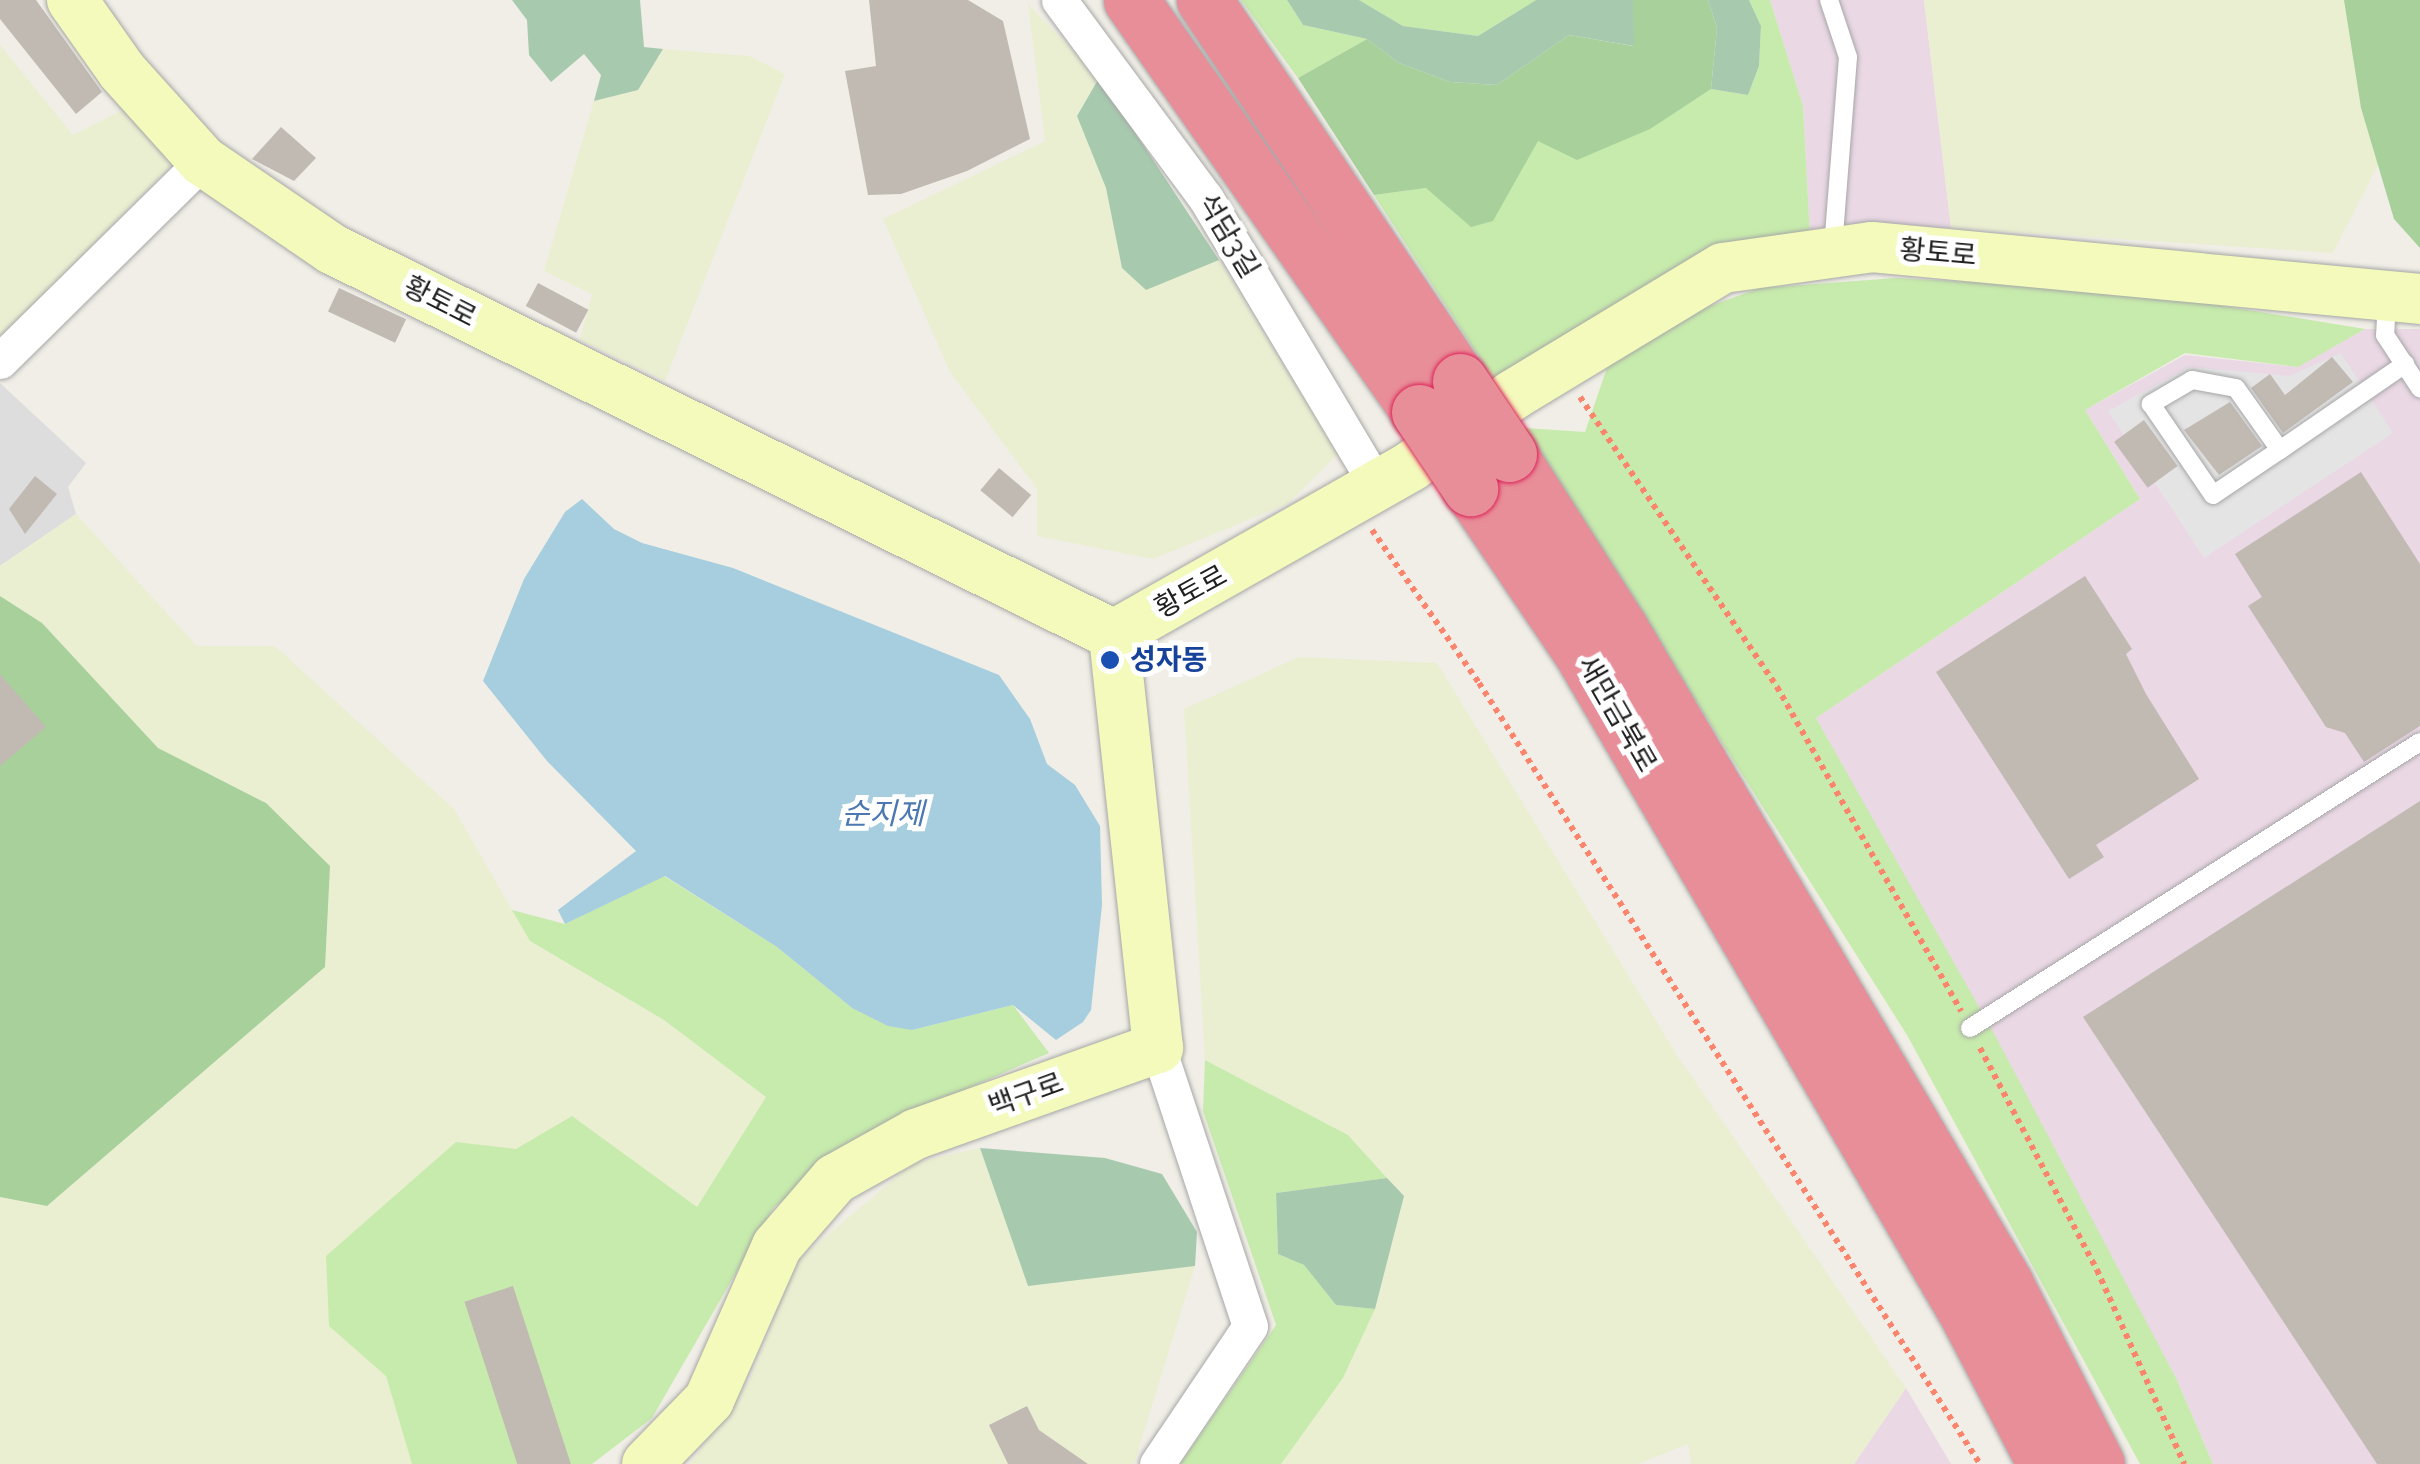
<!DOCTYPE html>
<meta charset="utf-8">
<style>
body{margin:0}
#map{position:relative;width:2420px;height:1464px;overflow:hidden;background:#f0eee6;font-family:Raleway,"Noto Sans KR",sans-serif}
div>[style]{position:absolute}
.residential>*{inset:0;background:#dedddd}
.industrial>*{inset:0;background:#ead8e5}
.farmland>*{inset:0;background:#ebefd2}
.grass>*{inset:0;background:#c7ebac}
.forest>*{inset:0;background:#a7d09b}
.cemetery>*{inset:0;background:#a7caae}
.parking>*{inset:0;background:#e4e4e4}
.water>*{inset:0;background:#a6cede}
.building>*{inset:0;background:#c1bab2;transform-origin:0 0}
.path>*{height:6px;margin-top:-3px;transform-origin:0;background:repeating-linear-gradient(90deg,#fb846d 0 5px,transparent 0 10px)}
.roads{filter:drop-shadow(0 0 2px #a7a7a7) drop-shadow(0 0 2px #a7a7a7)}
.lane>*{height:18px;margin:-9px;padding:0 9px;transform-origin:9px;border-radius:9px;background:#fff}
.street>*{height:35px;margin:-17.5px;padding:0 17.5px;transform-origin:17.5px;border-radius:17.5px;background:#fff}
.secondary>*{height:50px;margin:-25px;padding:0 25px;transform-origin:25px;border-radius:25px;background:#f3fabb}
.highway>*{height:55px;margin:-27.5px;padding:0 27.5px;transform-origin:27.5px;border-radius:27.5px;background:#e88e99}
.bridges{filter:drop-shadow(0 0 2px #dd2559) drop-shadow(0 0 2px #dd2559)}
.highway-bridge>*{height:55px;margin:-27.5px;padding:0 27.5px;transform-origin:27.5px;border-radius:27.5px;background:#e88e99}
.dots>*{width:28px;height:28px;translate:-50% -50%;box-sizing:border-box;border:5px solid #fff;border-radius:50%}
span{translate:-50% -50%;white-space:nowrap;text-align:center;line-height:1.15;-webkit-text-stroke:10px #fff;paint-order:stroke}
.street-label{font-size:28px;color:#202020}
.transit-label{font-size:28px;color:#164399;font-weight:700}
.left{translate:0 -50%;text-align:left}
.water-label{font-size:30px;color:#4b78b1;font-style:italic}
</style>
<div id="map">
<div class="residential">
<div style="clip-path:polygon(0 383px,86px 463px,68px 487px,76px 514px,0 566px)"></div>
</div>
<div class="industrial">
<div style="clip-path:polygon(1770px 0,1924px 0,1951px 228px,1810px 236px,1803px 106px)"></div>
<div style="clip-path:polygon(2365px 329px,2420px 329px,2420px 1464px,2213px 1464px,2176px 1378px,1816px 718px,2140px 499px,2085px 410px,2185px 355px,2297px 367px)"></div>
<div style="clip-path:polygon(1906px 1388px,1951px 1464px,1854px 1464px)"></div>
</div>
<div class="farmland">
<div style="clip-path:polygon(1924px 0,2344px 0,2361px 108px,2379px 163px,2333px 253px,1951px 228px)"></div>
<div style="clip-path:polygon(1028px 4px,1099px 78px,1077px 116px,1106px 188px,1122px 268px,1146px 289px,1219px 260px,1338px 454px,1287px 504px,1153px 559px,1037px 536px,1037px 489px,950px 372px,883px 219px,1045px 141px)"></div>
<div style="clip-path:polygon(0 45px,73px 135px,129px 107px,172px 165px,0 340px)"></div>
<div style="clip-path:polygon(663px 49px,749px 56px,785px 74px,665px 381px,580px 340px,592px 294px,544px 271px,594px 101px,638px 90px)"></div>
<div style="clip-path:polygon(76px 514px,197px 646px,275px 646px,454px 809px,530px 941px,664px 1020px,767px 1097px,697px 1208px,572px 1116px,516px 1150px,455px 1142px,381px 1359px,412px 1464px,0 1464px,0 1197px,47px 1206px,325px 966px,329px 866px,266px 803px,158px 748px,42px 623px,0 596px,0 566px)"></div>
<div style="clip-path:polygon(1299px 657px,1437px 663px,1677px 1055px,1906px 1388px,1854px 1464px,1691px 1464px,1688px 1444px,1638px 1464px,1281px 1464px,1343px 1378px,1375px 1309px,1404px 1196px,1348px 1135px,1205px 1060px,1184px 709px)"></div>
<div style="clip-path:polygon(980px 1148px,1028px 1285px,1195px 1266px,1134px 1464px,690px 1464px,751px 1377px,797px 1261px,913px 1163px)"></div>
</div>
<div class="grass">
<div style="clip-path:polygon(1241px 0,1287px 0,1303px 25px,1367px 39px,1298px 78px)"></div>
<div style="clip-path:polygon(1359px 0,1536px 0,1478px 36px,1403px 26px)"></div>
<div style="clip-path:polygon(1749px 0,1770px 0,1803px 106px,1810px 236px,1496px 383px,1374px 195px,1426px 188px,1493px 220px,1538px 140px,1577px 159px,1650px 128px,1711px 89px,1748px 95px,1759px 66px,1761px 26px)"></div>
<div style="clip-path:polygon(1896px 278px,2127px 290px,2365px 329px,2298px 367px,2185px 353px,2085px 410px,2140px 499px,1816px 718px,1997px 1039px,2176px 1378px,2213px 1464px,2140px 1464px,1907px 1035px,1523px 428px,1585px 432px,1609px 362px,1677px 318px,1760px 288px)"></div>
<div style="clip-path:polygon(664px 876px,777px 947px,852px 1008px,912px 1030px,1013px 1005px,1049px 1053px,886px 1124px,774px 1207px,652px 1418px,592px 1464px,412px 1464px,386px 1376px,329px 1326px,326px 1256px,456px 1142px,516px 1149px,572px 1116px,697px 1207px,766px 1097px,664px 1020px,530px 941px,512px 910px,565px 924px)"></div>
<div style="clip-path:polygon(1205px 1060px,1348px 1135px,1387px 1178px,1276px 1193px,1278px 1254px,1304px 1265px,1336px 1305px,1375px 1309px,1343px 1378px,1281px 1464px,1180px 1464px,1276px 1325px,1203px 1111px)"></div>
</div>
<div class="forest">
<div style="clip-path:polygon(1633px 0,1708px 0,1717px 28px,1711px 89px,1650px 129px,1577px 160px,1538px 141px,1493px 221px,1471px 227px,1426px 188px,1374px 195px,1298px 78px,1367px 39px,1399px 63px,1450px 82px,1497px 85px,1569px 35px,1633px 46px)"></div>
<div style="clip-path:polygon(2344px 0,2420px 0,2420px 248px,2394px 219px,2361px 108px)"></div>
<div style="clip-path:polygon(0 596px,42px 623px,158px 748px,266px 803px,330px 866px,325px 967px,47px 1206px,0 1197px)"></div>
</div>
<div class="cemetery">
<div style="clip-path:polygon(512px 0,640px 0,644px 47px,663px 49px,638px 90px,594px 101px,601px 75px,584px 54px,551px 82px,529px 55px,527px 20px)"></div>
<div style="clip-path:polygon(1287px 0,1359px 0,1403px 26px,1478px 36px,1536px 0,1633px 0,1634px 46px,1569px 35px,1497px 85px,1450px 82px,1399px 63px,1367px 39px,1303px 25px)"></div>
<div style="clip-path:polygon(1708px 0,1749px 0,1761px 26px,1759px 66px,1748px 95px,1711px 89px,1717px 28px)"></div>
<div style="clip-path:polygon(1099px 78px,1219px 260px,1146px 290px,1122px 268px,1106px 188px,1077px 116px)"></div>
<div style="clip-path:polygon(980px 1148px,1105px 1158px,1162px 1174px,1197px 1232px,1195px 1266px,1028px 1286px)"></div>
<div style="clip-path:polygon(1387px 1178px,1404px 1196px,1375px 1309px,1336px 1305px,1304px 1265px,1278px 1254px,1276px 1193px)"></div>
</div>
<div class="parking">
<div style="clip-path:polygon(2341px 353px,2393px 433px,2204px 558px,2108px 411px,2189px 367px,2289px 376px)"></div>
</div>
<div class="water">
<div style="clip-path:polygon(582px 499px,614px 529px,642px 543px,733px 568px,999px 675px,1030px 719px,1047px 764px,1075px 785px,1100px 826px,1102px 905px,1091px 1010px,1083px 1022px,1056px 1040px,1013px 1005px,912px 1030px,888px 1026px,852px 1008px,777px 947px,665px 876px,565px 924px,558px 910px,636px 851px,547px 761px,483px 681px,524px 579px,565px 512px)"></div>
</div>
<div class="building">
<div style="clip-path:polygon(0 0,36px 0,102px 92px,76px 114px,0 19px)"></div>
<div style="clip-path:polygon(869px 0,968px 0,1003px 21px,1030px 139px,967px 171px,901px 194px,868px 195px,845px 71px,876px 66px)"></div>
<div style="clip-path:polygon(281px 127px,316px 158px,294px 181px,252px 159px)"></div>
<div style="left:538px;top:283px;width:57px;height:26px;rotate:28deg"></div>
<div style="left:339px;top:288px;width:74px;height:26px;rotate:25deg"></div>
<div style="clip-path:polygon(2332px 357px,2353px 382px,2283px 433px,2251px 388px,2270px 374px,2285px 395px)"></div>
<div style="clip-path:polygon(2230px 402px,2262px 446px,2219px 475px,2184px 430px)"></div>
<div style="left:2144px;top:420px;width:57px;height:37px;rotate:54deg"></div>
<div style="left:999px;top:468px;width:42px;height:29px;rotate:40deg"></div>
<div style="clip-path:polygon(2361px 472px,2420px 564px,2420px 726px,2364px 762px,2345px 733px,2326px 727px,2248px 606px,2262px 597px,2235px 554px)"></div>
<div style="clip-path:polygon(35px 476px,57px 494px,25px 534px,9px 509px)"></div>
<div style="clip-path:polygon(2085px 576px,2132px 649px,2126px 654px,2146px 694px,2199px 779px,2096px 845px,2104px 857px,2069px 879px,1936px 672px)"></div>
<div style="clip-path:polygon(0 674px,46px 727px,0 766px)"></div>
<div style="clip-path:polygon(2420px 801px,2420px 1464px,2377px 1464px,2083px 1017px)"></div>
<div style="left:513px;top:1286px;width:187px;height:51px;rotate:72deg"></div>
<div style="clip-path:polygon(1027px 1406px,1039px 1430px,1088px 1464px,1008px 1464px,989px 1425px)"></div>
</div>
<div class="path">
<div style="left:1580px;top:397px;width:351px;rotate:55.8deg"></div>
<div style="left:1777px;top:687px;width:373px;rotate:60.4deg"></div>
<div style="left:1372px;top:530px;width:187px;rotate:55deg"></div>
<div style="left:1479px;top:683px;width:928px;rotate:57.32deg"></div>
<div style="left:1980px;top:1048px;width:251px;rotate:62.2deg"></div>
<div style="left:2097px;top:1270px;width:213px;rotate:65.8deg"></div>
</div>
<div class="roads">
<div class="lane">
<div style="left:1829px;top:0;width:60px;rotate:71.6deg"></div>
<div style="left:1848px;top:57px;width:191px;rotate:94.5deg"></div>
<div style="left:2387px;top:299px;width:36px;rotate:93deg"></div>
<div style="left:2385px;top:335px;width:64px;rotate:56.6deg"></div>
<div style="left:2280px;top:450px;width:76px;rotate:-125.4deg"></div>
<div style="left:2236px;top:388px;width:45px;rotate:-169.7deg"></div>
<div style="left:2192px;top:380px;width:48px;rotate:149.7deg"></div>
<div style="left:2151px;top:404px;width:110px;rotate:55.7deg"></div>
<div style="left:2213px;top:495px;width:81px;rotate:-33.9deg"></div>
<div style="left:2280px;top:450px;width:152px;rotate:-34.5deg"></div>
<div style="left:1970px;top:1028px;width:533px;rotate:-32.44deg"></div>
</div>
<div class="street">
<div style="left:1059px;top:0;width:245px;rotate:53.5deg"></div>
<div style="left:1205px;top:197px;width:336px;rotate:59.2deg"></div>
<div style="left:0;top:361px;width:285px;rotate:-44.6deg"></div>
<div style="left:1157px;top:1464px;width:166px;rotate:-56deg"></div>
<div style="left:1250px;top:1326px;width:293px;rotate:-108.3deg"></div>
</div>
<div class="secondary">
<div style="left:72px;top:0;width:87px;rotate:54.8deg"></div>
<div style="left:122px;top:71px;width:121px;rotate:48deg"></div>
<div style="left:203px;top:161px;width:156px;rotate:34.3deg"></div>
<div style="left:332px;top:249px;width:872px;rotate:26.27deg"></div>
<div style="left:1114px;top:635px;width:342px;rotate:-29.6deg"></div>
<div style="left:1411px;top:466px;width:124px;rotate:-34.8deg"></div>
<div style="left:1513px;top:395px;width:245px;rotate:-31.2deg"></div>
<div style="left:1723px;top:268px;width:150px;rotate:-8deg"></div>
<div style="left:1872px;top:247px;width:550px;rotate:5.42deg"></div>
<div style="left:647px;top:1464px;width:89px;rotate:-45.9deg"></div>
<div style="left:709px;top:1400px;width:168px;rotate:-66.2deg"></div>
<div style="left:777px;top:1246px;width:89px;rotate:-49.1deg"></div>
<div style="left:835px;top:1179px;width:93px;rotate:-29.1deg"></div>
<div style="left:916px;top:1134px;width:257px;rotate:-19.6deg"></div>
<div style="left:1158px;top:1048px;width:415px;rotate:-96.1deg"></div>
</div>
<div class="highway">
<div style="left:1131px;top:0;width:503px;rotate:55.05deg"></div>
<div style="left:1204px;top:0;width:459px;rotate:56.1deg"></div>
<div style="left:1509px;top:454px;width:206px;rotate:57.5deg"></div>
<div style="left:1620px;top:628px;width:760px;rotate:59.55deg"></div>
<div style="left:2005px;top:1283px;width:203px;rotate:63.1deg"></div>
<div style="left:1470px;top:488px;width:198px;rotate:55.9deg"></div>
<div style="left:1581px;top:652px;width:766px;rotate:59.75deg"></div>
<div style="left:1967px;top:1314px;width:169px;rotate:62.5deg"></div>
</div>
</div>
<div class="bridges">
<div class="highway-bridge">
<div style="left:1460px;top:381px;width:88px;rotate:56.1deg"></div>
<div style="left:1419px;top:412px;width:92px;rotate:56.1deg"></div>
</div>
</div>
<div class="dots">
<div style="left:1110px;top:660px;background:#1a4fb4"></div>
</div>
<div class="street-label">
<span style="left:1228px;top:236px;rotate:59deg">석담3길</span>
<span style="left:1938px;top:253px;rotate:5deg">황토로</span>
<span style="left:440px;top:302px;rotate:27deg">황토로</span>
<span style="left:1191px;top:592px;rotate:-29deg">황토로</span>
<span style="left:1617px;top:714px;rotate:60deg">새만금북로</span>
<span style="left:1026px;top:1095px;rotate:-20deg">백구로</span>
</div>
<div class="transit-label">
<span class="left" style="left:1130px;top:660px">성자동</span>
</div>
<div class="water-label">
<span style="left:883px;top:814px">순지제</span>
</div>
</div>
